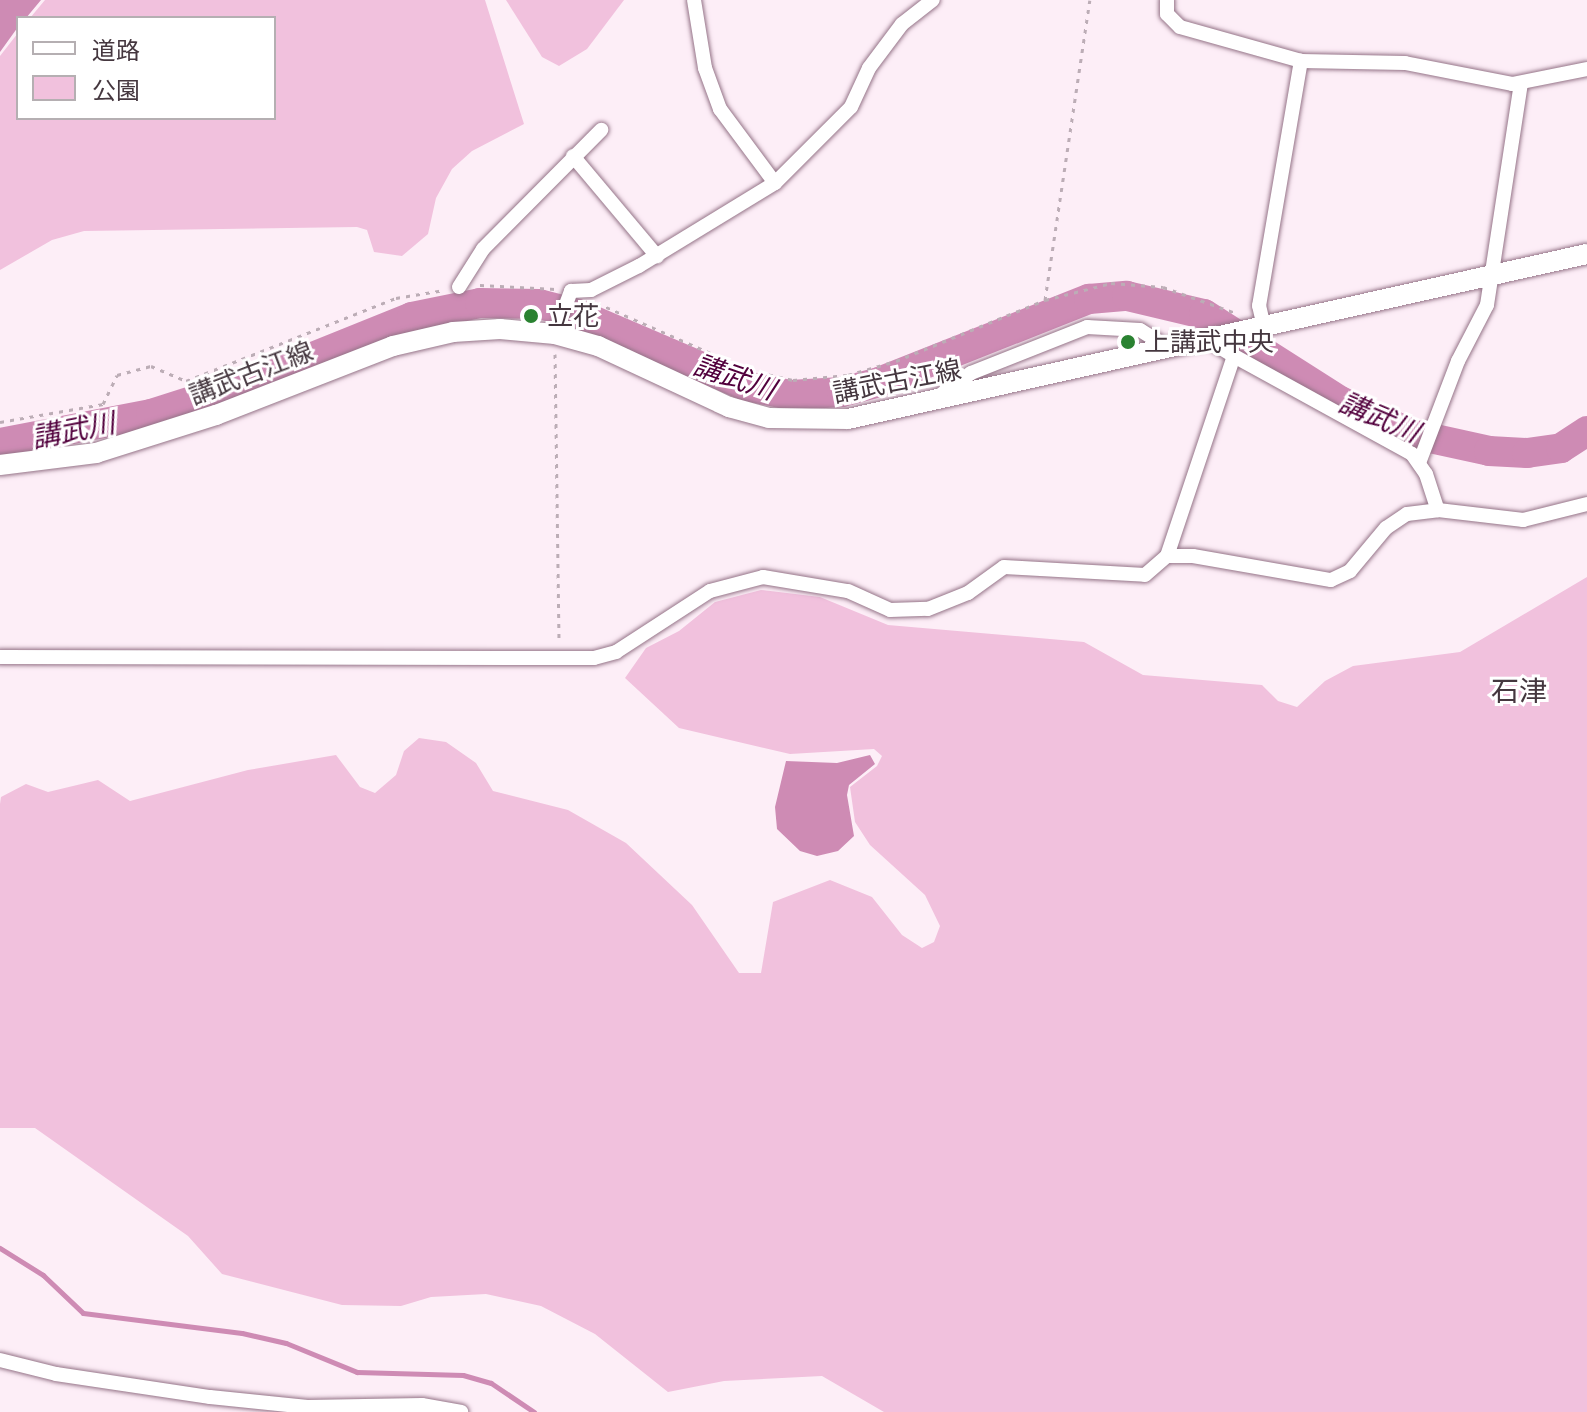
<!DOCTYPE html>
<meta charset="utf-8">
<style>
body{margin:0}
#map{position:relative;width:1587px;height:1412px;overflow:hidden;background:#fdeef7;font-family:"Noto Sans","Noto Sans JP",sans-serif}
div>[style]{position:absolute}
.green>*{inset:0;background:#f1c1dd}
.water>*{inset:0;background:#ce8bb4}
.stream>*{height:5px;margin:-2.5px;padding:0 2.5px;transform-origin:2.5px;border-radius:2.5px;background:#ce8bb4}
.river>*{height:30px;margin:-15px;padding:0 15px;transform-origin:15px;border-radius:15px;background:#ce8bb4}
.path>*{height:3px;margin-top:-1.5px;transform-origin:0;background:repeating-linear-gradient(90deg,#bcadb6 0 4px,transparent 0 10px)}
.roads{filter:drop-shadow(0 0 2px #957488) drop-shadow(0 0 2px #957488)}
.street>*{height:14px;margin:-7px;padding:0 7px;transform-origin:7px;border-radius:7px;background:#fff}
.secondary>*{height:20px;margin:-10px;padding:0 10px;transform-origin:10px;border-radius:10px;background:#fff}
.dots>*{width:22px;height:22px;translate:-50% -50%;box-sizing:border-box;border:4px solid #fff;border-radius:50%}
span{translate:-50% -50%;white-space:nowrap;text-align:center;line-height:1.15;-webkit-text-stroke:6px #fff;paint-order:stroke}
.poi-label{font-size:26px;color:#45373f}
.left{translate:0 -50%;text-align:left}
.street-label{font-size:26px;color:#45373f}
.water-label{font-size:28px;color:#52003d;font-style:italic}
.neighbourhood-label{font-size:28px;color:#45373f}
.legend{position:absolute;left:16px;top:16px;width:260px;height:104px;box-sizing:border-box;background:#fff;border:2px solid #b5afb2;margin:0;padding:10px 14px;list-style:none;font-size:24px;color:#45373f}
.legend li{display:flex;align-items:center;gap:16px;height:40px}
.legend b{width:40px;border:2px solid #b5afb2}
</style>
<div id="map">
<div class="green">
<div style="clip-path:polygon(45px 0,485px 0,524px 124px,472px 151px,452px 169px,436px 198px,428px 234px,402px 256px,374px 252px,367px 230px,357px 227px,84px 231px,52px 240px,0 270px,0 56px,18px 33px,18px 118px,274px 118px,274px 18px,30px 18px)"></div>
<div style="clip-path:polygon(506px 0,624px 0,587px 49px,559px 66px,542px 57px)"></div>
<div style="clip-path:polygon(1587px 577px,1587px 1412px,884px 1412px,822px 1376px,724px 1381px,668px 1392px,595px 1334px,541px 1306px,486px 1294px,431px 1297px,401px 1306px,342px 1305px,222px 1274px,188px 1236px,35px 1128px,0 1128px,0 804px,1px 797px,26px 784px,48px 792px,98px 780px,130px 801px,248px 770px,336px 755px,360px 787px,375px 793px,396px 775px,404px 751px,419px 738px,446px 742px,476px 763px,493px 791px,568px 810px,626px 843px,692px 905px,739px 973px,761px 973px,773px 902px,830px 880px,872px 897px,902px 935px,922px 948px,934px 942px,940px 926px,925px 895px,870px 845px,855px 822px,850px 787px,877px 766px,882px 756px,874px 749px,790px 754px,679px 728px,625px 678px,646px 648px,679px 631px,715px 602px,761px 590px,820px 597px,888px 625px,1084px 642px,1143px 675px,1262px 685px,1278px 701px,1297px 707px,1325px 681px,1353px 666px,1460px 652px)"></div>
</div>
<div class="water">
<div style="clip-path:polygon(0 0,41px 0,26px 18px,18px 18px,18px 27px,0 52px)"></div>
<div style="clip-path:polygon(870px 755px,875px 764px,849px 785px,847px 795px,854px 836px,838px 851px,817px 856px,800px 851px,777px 829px,775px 807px,786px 761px,837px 763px)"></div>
</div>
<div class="stream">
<div style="left:0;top:1248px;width:51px;rotate:32.1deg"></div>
<div style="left:43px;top:1275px;width:55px;rotate:43.5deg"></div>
<div style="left:83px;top:1313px;width:160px;rotate:7.2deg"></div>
<div style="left:242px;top:1333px;width:45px;rotate:12.8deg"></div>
<div style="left:286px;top:1343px;width:77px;rotate:22.2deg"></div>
<div style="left:357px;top:1372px;width:106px;rotate:1.6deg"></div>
<div style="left:463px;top:1375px;width:29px;rotate:16deg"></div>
<div style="left:491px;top:1383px;width:52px;rotate:34deg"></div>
</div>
<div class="river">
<div style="left:0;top:443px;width:154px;rotate:-10.9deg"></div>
<div style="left:151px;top:414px;width:102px;rotate:-17.7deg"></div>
<div style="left:248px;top:383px;width:177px;rotate:-21.9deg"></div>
<div style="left:412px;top:317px;width:69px;rotate:-11.6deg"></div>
<div style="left:480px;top:303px;width:59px;rotate:1deg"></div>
<div style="left:539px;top:304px;width:40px;rotate:14.4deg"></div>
<div style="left:578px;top:314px;width:183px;rotate:23.2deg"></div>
<div style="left:746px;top:386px;width:45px;rotate:11.6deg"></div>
<div style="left:790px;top:395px;width:52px;rotate:-3.3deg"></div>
<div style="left:842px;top:392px;width:38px;rotate:-15deg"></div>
<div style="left:879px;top:382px;width:226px;rotate:-21.6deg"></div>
<div style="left:1089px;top:299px;width:38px;rotate:-5deg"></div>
<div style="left:1127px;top:296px;width:79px;rotate:13.2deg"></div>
<div style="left:1204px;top:314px;width:161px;rotate:32.6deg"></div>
<div style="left:1340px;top:401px;width:79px;rotate:24.6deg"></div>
<div style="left:1412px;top:434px;width:79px;rotate:12.4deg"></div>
<div style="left:1489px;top:451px;width:38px;rotate:3deg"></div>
<div style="left:1527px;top:453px;width:34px;rotate:-8deg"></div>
<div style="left:1561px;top:448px;width:31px;rotate:-33deg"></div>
</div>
<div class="path">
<div style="left:480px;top:285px;width:76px;rotate:3deg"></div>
<div style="left:1045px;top:300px;width:303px;rotate:-81.5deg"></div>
<div style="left:597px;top:303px;width:166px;rotate:23.8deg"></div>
<div style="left:749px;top:370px;width:45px;rotate:12.8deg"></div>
<div style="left:793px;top:380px;width:55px;rotate:-5.2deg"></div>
<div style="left:848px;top:375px;width:50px;rotate:-16.3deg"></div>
<div style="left:896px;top:361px;width:161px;rotate:-22.3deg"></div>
<div style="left:1045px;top:300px;width:68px;rotate:-14.4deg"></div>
<div style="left:1111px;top:283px;width:52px;rotate:4.4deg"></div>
<div style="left:1163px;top:287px;width:77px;rotate:19.6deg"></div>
<div style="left:555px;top:354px;width:288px;rotate:89.2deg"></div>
<div style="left:0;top:422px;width:105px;rotate:-9.9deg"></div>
<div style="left:103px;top:404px;width:32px;rotate:-64deg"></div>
<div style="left:117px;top:375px;width:35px;rotate:-15deg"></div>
<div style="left:151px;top:366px;width:38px;rotate:23deg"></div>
<div style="left:186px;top:381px;width:226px;rotate:-21.6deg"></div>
<div style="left:396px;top:298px;width:49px;rotate:-9.5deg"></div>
</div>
<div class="roads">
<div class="street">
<div style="left:694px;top:0;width:69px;rotate:80.8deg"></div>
<div style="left:705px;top:68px;width:44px;rotate:69.9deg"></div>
<div style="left:720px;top:109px;width:92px;rotate:53.4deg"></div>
<div style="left:1167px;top:0;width:14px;rotate:90deg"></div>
<div style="left:1167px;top:14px;width:18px;rotate:45deg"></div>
<div style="left:1180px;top:27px;width:126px;rotate:15.7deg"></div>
<div style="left:1301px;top:61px;width:104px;rotate:1.1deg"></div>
<div style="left:1405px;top:63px;width:109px;rotate:11.1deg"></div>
<div style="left:1512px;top:84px;width:76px;rotate:-11.3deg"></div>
<div style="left:573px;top:156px;width:131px;rotate:50deg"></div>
<div style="left:459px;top:287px;width:45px;rotate:-57.7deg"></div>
<div style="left:483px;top:249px;width:168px;rotate:-45.2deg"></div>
<div style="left:1264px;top:327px;width:22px;rotate:-103deg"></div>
<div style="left:1259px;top:306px;width:249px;rotate:-80.3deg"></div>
<div style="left:555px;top:334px;width:46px;rotate:-69.6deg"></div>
<div style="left:571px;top:291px;width:20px;rotate:-3deg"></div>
<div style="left:591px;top:290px;width:54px;rotate:-26.6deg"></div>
<div style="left:639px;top:266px;width:159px;rotate:-31.4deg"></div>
<div style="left:775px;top:183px;width:107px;rotate:-45deg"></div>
<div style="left:851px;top:107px;width:43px;rotate:-65.2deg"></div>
<div style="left:869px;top:68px;width:55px;rotate:-53.1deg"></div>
<div style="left:902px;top:24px;width:39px;rotate:-38deg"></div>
<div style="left:1234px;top:356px;width:203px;rotate:28.8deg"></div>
<div style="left:1412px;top:454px;width:24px;rotate:55deg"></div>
<div style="left:1426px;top:474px;width:38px;rotate:72deg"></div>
<div style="left:935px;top:399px;width:44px;rotate:-35.8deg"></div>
<div style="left:971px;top:373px;width:125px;rotate:-21.6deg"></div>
<div style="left:1087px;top:327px;width:53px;rotate:3.2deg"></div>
<div style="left:1140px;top:330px;width:36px;rotate:32deg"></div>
<div style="left:1419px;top:463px;width:109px;rotate:-69.1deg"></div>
<div style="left:1458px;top:361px;width:63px;rotate:-62.6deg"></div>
<div style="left:1487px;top:305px;width:224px;rotate:-81.3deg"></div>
<div style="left:1167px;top:556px;width:26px"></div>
<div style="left:1193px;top:556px;width:140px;rotate:9.9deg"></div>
<div style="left:1331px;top:580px;width:21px;rotate:-25deg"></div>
<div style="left:1350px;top:571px;width:56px;rotate:-50.1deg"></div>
<div style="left:1386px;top:528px;width:25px;rotate:-34deg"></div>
<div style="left:1407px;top:514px;width:31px;rotate:-7deg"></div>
<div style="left:1438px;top:510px;width:86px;rotate:6.7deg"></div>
<div style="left:1523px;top:520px;width:66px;rotate:-14deg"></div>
<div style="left:0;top:657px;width:594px;rotate:0.1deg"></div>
<div style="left:594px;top:658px;width:23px;rotate:-15deg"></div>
<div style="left:616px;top:652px;width:112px;rotate:-33deg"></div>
<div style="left:710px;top:591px;width:55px;rotate:-14.8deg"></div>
<div style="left:763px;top:577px;width:86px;rotate:9.4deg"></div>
<div style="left:848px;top:591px;width:46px;rotate:24.3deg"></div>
<div style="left:890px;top:610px;width:38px;rotate:-2deg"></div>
<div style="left:928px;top:609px;width:43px;rotate:-21.8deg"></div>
<div style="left:968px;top:593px;width:44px;rotate:-35.8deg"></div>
<div style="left:1004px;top:567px;width:141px;rotate:3.2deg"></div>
<div style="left:1145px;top:575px;width:29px;rotate:-41deg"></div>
<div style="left:1167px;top:556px;width:211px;rotate:-71.5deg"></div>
<div style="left:1234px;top:356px;width:29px;rotate:-149deg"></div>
<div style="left:0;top:1360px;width:58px;rotate:14deg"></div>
<div style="left:56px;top:1374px;width:156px;rotate:8.5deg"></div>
<div style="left:210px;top:1397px;width:98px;rotate:5.9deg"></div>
<div style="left:307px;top:1407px;width:115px;rotate:-1deg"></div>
<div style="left:422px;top:1405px;width:40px;rotate:10deg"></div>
</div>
<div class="secondary">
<div style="left:0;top:465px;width:97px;rotate:-7.1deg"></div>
<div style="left:96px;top:453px;width:126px;rotate:-17.6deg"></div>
<div style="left:216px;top:415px;width:190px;rotate:-21.3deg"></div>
<div style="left:393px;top:346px;width:62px;rotate:-13.1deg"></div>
<div style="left:453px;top:332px;width:47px;rotate:-3.7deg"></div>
<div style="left:500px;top:329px;width:55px;rotate:5.2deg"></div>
<div style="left:555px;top:334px;width:45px;rotate:15.6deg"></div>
<div style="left:598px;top:346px;width:145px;rotate:25deg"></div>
<div style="left:729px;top:407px;width:41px;rotate:15.4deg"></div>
<div style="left:769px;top:418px;width:79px;rotate:0.7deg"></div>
<div style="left:848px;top:419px;width:757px;rotate:-12.59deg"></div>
</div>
</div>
<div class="dots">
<div style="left:531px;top:316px;background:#2a8231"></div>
<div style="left:1128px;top:342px;background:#2a8231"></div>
</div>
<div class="poi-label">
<span class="left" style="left:547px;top:316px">立花</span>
<span class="left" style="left:1144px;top:342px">上講武中央</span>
</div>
<div class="street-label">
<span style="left:251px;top:373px;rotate:-21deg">講武古江線</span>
<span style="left:897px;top:381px;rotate:-11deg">講武古江線</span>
</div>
<div class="water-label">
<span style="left:735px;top:376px;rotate:19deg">講武川</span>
<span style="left:1380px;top:416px;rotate:23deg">講武川</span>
<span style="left:73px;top:429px;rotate:-11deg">講武川</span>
</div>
<div class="neighbourhood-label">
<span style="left:1519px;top:690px">石津</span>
</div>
<ul class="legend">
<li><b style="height:10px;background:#fff"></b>道路</li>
<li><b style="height:22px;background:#f1c1dd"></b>公園</li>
</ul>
</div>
